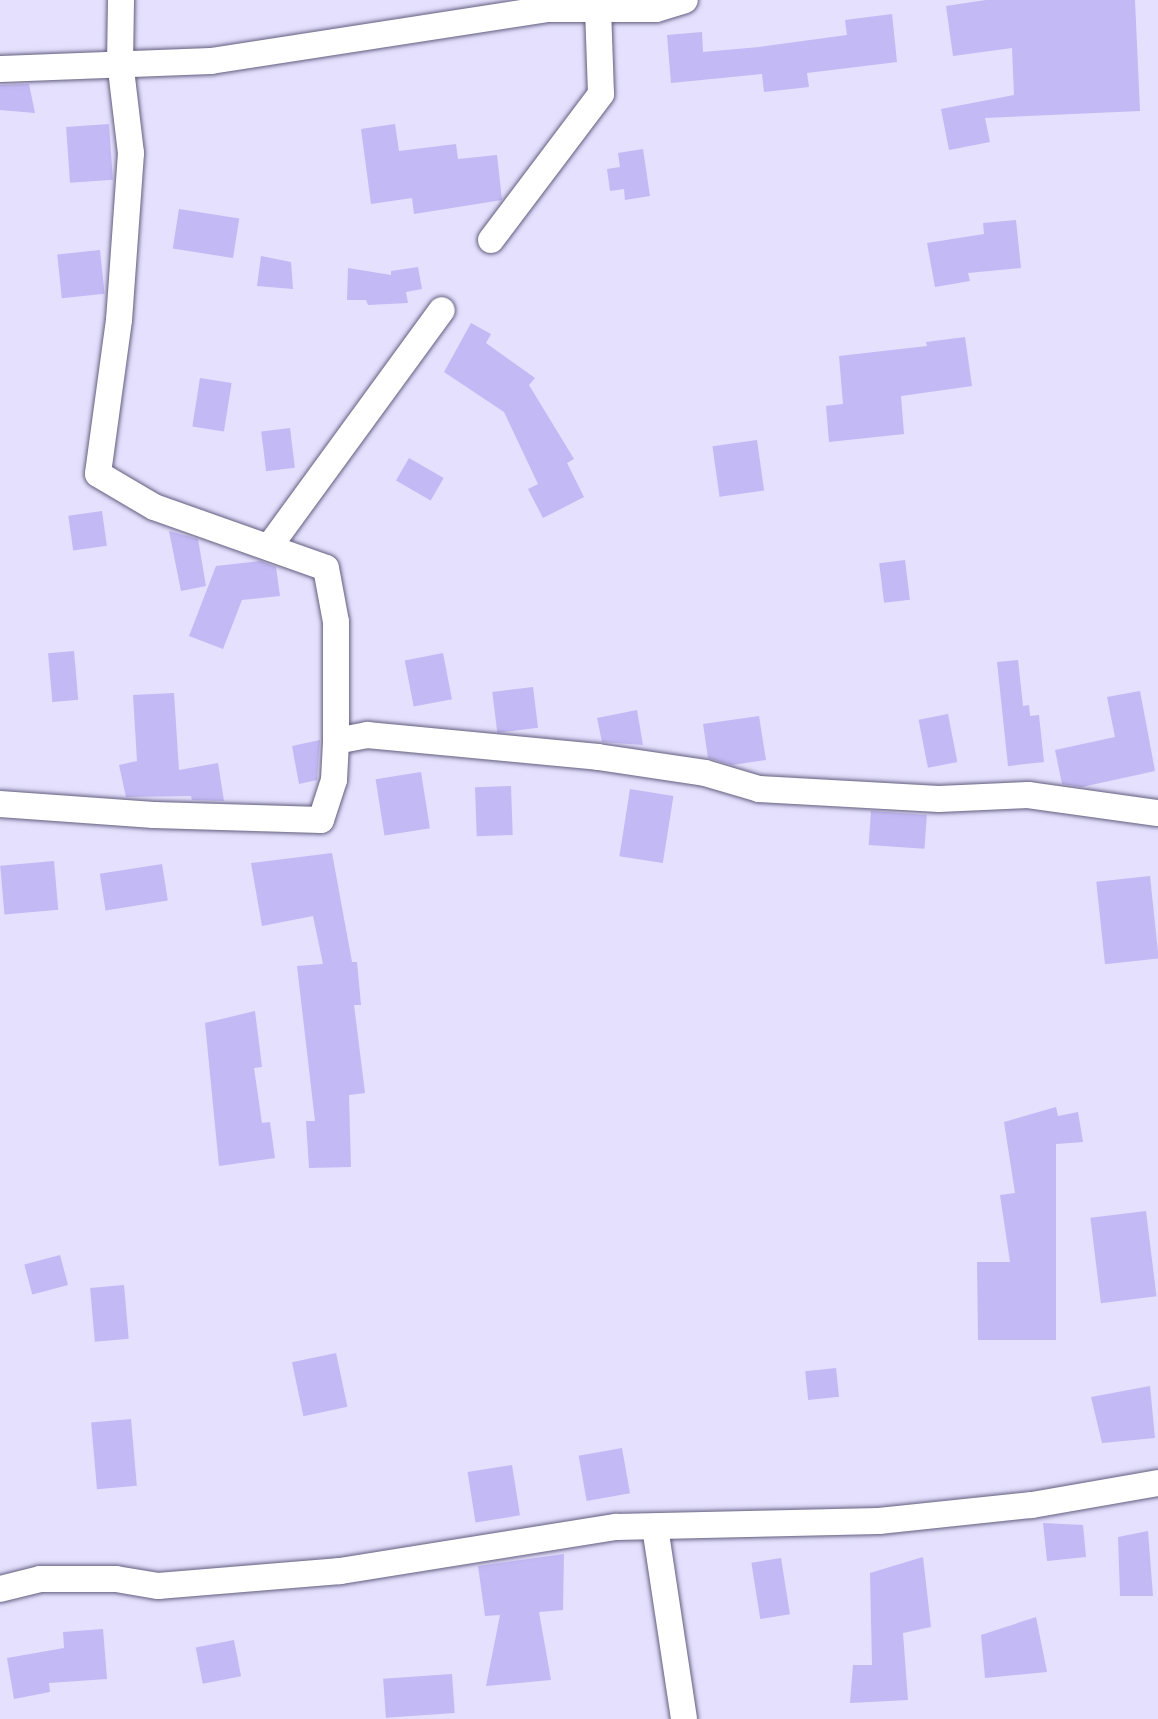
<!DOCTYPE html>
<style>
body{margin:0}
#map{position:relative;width:1158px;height:1719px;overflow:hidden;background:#e4e0fe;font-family:Montserrat,sans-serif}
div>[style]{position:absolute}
.building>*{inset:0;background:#c3b9f5;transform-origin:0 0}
.roads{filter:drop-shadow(0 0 2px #635e7e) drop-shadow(0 0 2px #635e7e)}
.street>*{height:26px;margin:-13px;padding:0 13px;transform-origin:13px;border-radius:13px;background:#fff}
span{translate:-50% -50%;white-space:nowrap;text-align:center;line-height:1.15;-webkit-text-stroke:5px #f1efff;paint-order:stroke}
</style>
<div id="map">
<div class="building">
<div style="clip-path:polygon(986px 0,1135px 0,1140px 111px,985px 118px,990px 142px,949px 150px,941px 109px,1014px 95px,1012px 48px,953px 56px,946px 6px)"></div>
<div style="clip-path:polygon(892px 14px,897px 62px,807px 73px,809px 87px,764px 92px,762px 74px,671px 83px,667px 35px,702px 32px,703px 52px,759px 47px,847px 35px,845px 20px)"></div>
<div style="clip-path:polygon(29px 84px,35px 113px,0 110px,0 85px)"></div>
<div style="left:109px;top:124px;width:56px;height:43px;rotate:86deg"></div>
<div style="clip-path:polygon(395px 124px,399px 151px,456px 144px,458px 159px,497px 155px,502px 200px,414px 214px,412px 198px,371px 204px,361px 129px)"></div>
<div style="clip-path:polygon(643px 149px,650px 196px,625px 200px,624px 189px,610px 191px,607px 169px,620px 167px,618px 153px)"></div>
<div style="left:179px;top:209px;width:61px;height:40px;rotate:9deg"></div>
<div style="clip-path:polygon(1016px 220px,1021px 268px,968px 273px,970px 281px,935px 287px,927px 243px,984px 234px,983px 223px)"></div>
<div style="left:100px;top:250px;width:44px;height:43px;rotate:84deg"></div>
<div style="clip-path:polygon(261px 256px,291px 262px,293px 289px,257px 286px)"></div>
<div style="clip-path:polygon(418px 267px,422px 289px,406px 292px,408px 303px,368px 305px,366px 300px,347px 300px,348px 268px,391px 275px,391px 271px)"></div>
<div style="clip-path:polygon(471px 323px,491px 334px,486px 343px,535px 378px,529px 385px,574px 459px,567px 463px,584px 497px,543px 518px,528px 489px,538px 484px,504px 412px,444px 372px)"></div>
<div style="clip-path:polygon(965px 337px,972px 386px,901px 396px,904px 434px,829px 442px,826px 406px,843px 404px,839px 356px,927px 346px,926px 342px)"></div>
<div style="left:200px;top:378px;width:32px;height:49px;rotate:9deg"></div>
<div style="left:290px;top:428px;width:40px;height:29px;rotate:83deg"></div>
<div style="left:757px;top:440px;width:51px;height:45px;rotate:82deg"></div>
<div style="left:409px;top:458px;width:40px;height:26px;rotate:30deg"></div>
<div style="left:102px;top:511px;width:35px;height:34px;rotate:82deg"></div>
<div style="clip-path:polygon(169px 531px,198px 539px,206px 586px,181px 591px)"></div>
<div style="left:905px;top:560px;width:40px;height:26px;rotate:83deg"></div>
<div style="clip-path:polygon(260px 561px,276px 567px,280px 596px,242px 600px,223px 649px,189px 636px,216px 566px)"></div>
<div style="left:74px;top:651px;width:49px;height:26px;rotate:85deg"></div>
<div style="left:443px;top:653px;width:47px;height:39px;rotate:79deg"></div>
<div style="clip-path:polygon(1018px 660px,1023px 706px,1029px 705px,1030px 716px,1039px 715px,1044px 762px,1008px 766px,997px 662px)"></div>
<div style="left:533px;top:687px;width:41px;height:41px;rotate:83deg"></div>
<div style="clip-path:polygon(1140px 691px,1155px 771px,1082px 787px,1062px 784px,1055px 750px,1115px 737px,1107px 697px)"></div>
<div style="clip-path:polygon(174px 693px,179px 770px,218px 763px,224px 801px,192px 800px,191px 796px,126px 797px,119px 765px,137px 761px,133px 695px)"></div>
<div style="clip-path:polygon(637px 710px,643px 745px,602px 742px,597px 718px)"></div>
<div style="left:948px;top:714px;width:49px;height:30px;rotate:79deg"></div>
<div style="clip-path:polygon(759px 716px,766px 760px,732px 765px,708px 758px,703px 724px)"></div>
<div style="clip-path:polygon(320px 740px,317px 780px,299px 784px,292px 746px)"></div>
<div style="left:421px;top:772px;width:57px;height:46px;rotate:81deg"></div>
<div style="left:511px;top:786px;width:49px;height:36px;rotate:88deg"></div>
<div style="left:630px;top:789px;width:44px;height:68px;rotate:9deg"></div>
<div style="left:871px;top:811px;width:56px;height:34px;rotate:4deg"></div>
<div style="clip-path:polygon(332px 853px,352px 962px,357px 962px,361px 1005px,354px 1005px,365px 1093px,349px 1095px,351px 1167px,309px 1168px,306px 1121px,315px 1121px,297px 966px,323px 964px,313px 916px,262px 926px,251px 863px)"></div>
<div style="left:54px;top:861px;width:49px;height:54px;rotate:85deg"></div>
<div style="left:162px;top:864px;width:37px;height:63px;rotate:81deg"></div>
<div style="left:1150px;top:876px;width:83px;height:54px;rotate:84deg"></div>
<div style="clip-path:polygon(255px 1011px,262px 1067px,254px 1068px,262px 1123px,270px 1122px,275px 1158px,219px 1166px,205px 1023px)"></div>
<div style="clip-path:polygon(1056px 1107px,1058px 1116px,1078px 1112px,1083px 1142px,1056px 1144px,1056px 1340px,978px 1340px,977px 1262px,1010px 1262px,1000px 1195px,1015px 1193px,1004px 1122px)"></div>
<div style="left:1146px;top:1211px;width:86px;height:56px;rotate:83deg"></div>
<div style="left:60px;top:1255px;width:31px;height:37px;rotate:75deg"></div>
<div style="left:124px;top:1285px;width:54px;height:34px;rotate:85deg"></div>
<div style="left:336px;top:1353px;width:55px;height:45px;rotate:78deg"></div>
<div style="left:836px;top:1368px;width:29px;height:31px;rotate:84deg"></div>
<div style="clip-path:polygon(1150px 1386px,1155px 1438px,1102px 1443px,1091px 1397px)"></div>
<div style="left:131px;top:1419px;width:67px;height:40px;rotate:85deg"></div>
<div style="left:622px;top:1448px;width:46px;height:44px;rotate:80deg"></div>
<div style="left:512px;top:1465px;width:51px;height:45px;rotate:81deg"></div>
<div style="clip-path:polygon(1043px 1523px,1083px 1525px,1086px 1557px,1047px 1561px)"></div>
<div style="clip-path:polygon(1148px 1531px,1153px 1596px,1120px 1596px,1118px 1537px)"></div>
<div style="clip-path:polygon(564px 1554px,563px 1610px,539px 1612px,551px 1680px,486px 1686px,500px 1615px,485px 1616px,478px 1566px)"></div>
<div style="clip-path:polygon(923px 1557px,931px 1627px,903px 1633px,908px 1700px,850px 1703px,853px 1665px,872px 1665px,870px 1573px)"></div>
<div style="left:781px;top:1558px;width:57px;height:30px;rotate:81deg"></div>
<div style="clip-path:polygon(1036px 1617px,1047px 1672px,985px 1678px,981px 1635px)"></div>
<div style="clip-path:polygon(103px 1629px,107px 1679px,49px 1683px,50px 1692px,14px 1699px,7px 1658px,64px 1648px,63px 1632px)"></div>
<div style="left:234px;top:1640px;width:37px;height:39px;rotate:79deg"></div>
<div style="left:452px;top:1674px;width:39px;height:69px;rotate:86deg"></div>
</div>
<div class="roads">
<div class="street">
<div style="left:121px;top:0;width:61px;rotate:90.9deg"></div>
<div style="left:120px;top:61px;width:93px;rotate:83.2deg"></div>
<div style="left:131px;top:153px;width:167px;rotate:94.1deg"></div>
<div style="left:119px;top:320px;width:155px;rotate:97.8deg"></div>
<div style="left:98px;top:474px;width:65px;rotate:30.5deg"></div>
<div style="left:154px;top:507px;width:182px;rotate:19.5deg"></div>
<div style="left:326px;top:568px;width:55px;rotate:79.5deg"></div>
<div style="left:336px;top:622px;width:119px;rotate:90deg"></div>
<div style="left:0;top:69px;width:211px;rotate:-2.2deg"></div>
<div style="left:211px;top:61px;width:338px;rotate:-8.8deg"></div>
<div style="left:545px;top:9px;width:111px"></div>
<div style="left:656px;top:9px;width:30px;rotate:-17deg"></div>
<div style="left:491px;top:240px;width:183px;rotate:-53deg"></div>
<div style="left:601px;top:94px;width:85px;rotate:-92deg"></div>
<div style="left:598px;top:9px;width:18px;rotate:-151deg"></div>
<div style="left:269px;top:547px;width:293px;rotate:-53.9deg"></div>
<div style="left:0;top:804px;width:154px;rotate:4.1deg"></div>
<div style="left:154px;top:815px;width:167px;rotate:1.7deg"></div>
<div style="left:321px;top:820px;width:42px;rotate:-72deg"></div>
<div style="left:334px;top:780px;width:39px;rotate:-87deg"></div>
<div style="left:336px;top:741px;width:32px;rotate:-11deg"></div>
<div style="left:367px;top:735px;width:232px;rotate:5.4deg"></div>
<div style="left:598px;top:757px;width:108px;rotate:8.5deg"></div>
<div style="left:705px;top:773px;width:56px;rotate:16.5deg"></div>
<div style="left:759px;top:789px;width:180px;rotate:3.2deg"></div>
<div style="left:939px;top:799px;width:89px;rotate:-2.6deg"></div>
<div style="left:1028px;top:795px;width:131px;rotate:7.9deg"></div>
<div style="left:655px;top:1527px;width:194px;rotate:81.4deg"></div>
<div style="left:0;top:1589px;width:41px;rotate:-14deg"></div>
<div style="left:40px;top:1579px;width:76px"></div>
<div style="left:116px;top:1579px;width:43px;rotate:9.5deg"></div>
<div style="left:158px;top:1586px;width:183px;rotate:-4.7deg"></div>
<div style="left:340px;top:1571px;width:279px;rotate:-9.1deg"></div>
<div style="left:616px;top:1527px;width:263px;rotate:-1.3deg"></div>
<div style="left:879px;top:1521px;width:154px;rotate:-6deg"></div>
<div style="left:1032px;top:1505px;width:128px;rotate:-9.9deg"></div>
</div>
</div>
</div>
